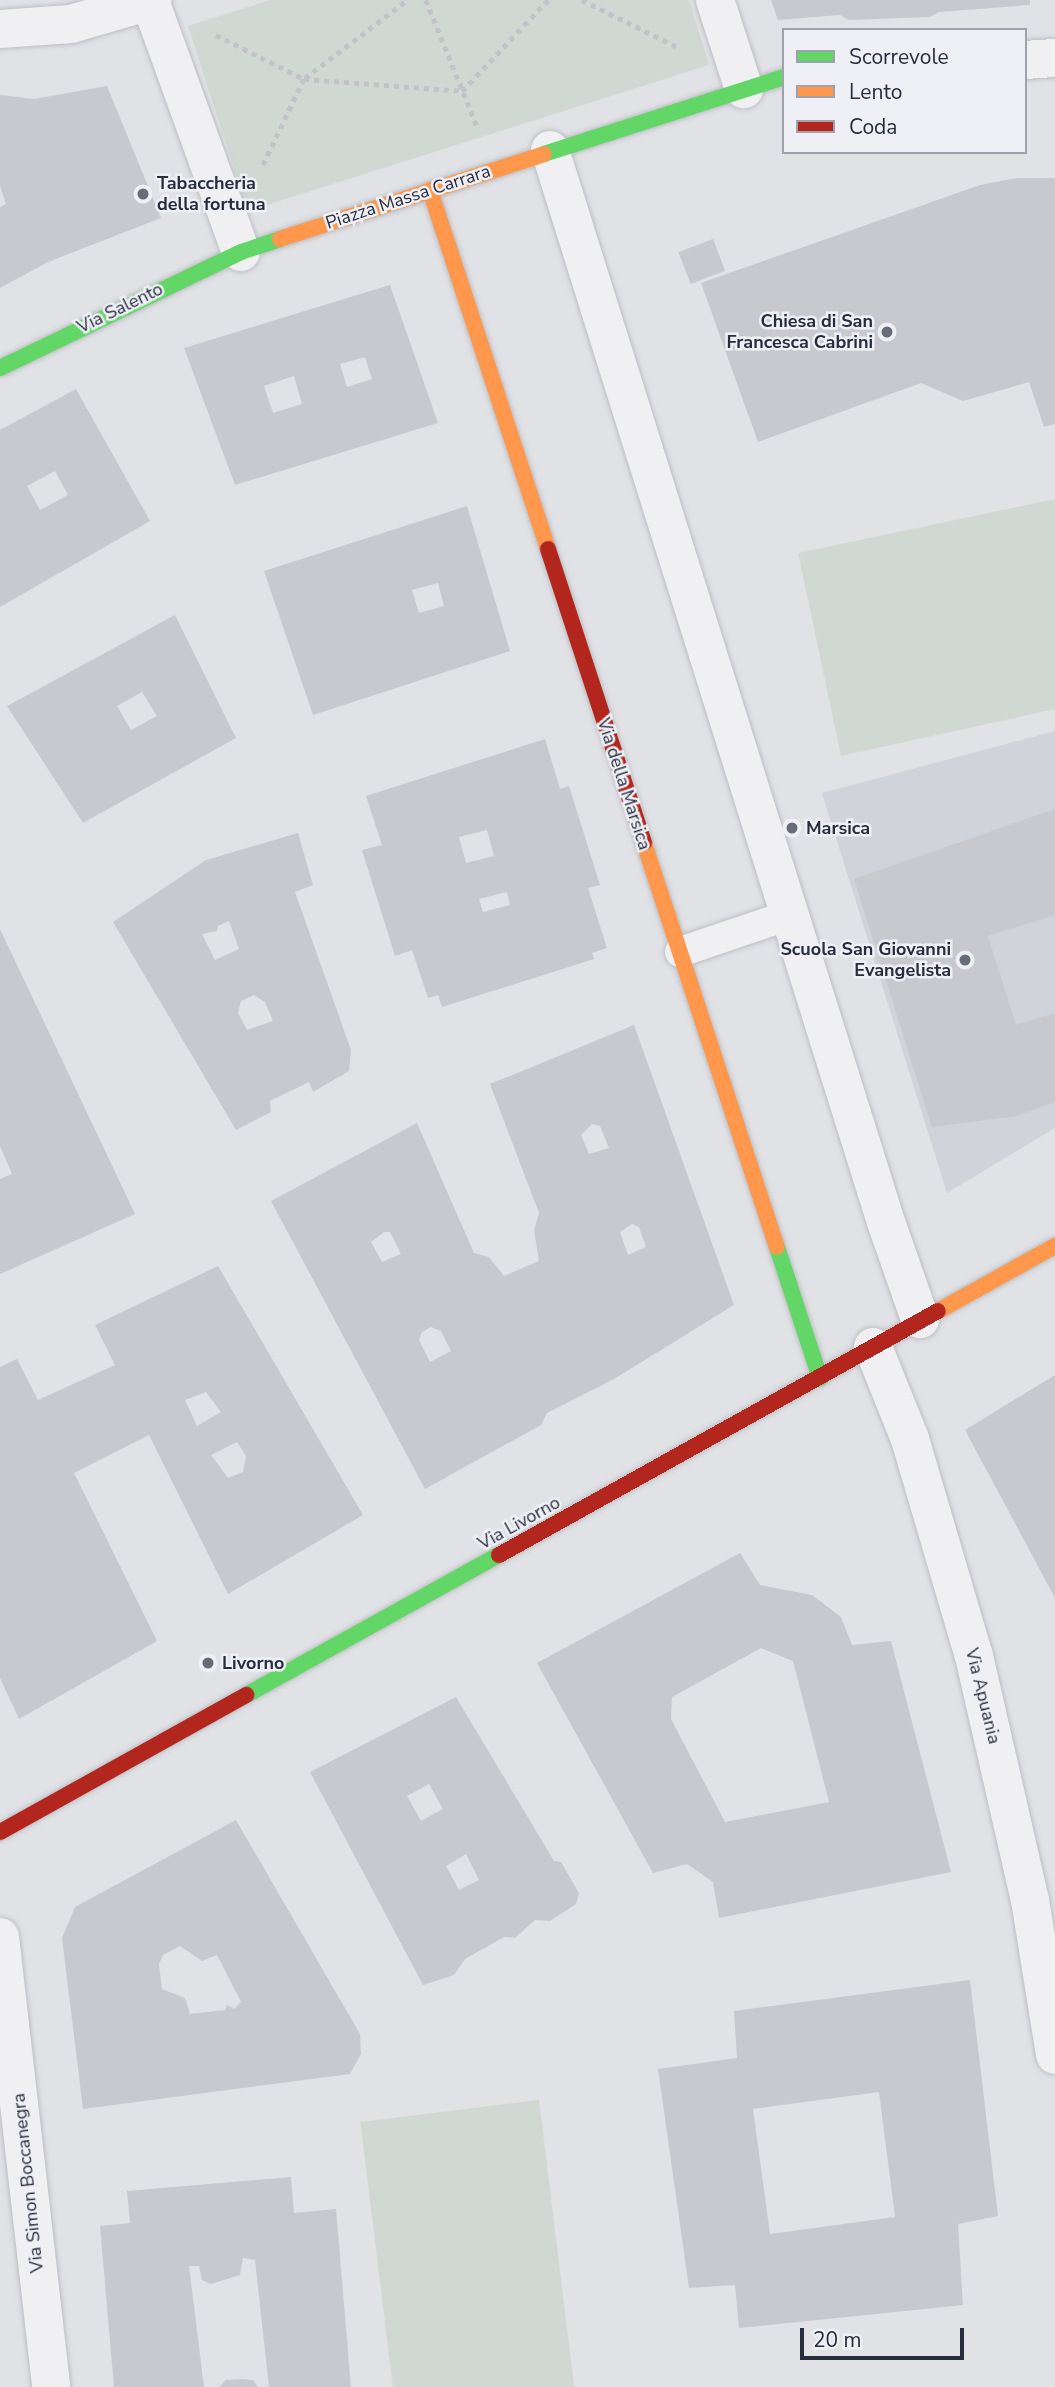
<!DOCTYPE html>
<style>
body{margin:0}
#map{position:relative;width:1055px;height:2387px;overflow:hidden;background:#e0e2e6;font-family:"Nunito Sans",sans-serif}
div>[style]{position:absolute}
.built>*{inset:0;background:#d0d3da}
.green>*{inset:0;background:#d0d9d1;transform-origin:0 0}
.building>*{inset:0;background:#c7c9ce;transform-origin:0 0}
.path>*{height:4.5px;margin-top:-2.25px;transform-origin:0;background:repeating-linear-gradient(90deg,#c2c3c9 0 5px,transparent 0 10px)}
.roads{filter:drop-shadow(0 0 2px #bdbfc2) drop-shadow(0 0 2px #bdbfc2)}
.lane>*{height:30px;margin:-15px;padding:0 15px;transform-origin:15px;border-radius:15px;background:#f0f0f2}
.street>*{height:38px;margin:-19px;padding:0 19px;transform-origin:19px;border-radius:19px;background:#f0f0f2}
.fast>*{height:16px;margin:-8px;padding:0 8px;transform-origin:8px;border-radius:8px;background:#63d668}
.slow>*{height:16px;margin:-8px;padding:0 8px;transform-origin:8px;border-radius:8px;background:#ff974d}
.jam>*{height:16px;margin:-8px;padding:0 8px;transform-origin:8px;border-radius:8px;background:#b3261e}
.dots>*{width:19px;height:19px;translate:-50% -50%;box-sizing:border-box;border:4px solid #eef0f5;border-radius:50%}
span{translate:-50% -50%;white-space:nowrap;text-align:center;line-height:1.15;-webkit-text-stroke:5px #eef0f5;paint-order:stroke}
.poi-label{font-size:18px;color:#282d3e;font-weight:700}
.left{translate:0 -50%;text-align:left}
.right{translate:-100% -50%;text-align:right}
.street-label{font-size:18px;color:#282d3e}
.legend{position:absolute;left:782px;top:28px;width:245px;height:126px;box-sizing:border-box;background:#eef0f5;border:2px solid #9fa2ac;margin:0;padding:9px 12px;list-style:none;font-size:21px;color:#282d3e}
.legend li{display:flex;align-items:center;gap:14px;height:35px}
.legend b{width:35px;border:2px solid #9fa2ac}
.scale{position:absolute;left:800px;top:2328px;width:164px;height:32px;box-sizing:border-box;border:4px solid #282d3e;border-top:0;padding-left:9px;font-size:21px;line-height:24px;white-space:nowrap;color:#282d3e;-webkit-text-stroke:5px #eef0f5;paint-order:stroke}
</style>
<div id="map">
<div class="built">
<div style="clip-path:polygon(1055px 731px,1055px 1128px,947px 1193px,822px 793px)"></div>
</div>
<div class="green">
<div style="clip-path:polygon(270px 0,689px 0,709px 65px,248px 211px,188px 26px)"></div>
<div style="clip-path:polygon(1055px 499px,1055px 709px,841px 756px,798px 553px)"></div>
<div style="left:539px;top:2100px;width:289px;height:180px;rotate:83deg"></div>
</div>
<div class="building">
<div style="clip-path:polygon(771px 0,1030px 0,1030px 5px,939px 12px,930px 17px,848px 20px,840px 15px,778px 20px)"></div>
<div style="clip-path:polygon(107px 86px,161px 218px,48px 262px,0 288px,0 207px,6px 204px,0 186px,0 95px,34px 99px)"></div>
<div style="clip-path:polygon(1017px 178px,1055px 178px,1055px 424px,1044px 427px,1029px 382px,963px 401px,921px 383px,758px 442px,701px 283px,980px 185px)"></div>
<div style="left:713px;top:239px;width:34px;height:37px;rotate:69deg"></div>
<div style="clip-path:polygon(evenodd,390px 285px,438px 423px,235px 485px,184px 348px,390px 285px,365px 357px,372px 379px,347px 387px,340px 364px,365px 357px,390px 285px,294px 376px,302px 404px,273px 413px,264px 386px,294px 376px)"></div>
<div style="clip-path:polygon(evenodd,76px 389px,150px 521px,0 607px,0 430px,76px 389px,55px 471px,68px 495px,40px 510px,27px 486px,55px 471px)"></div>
<div style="clip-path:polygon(evenodd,467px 506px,510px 651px,313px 715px,264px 571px,467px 506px,438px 583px,444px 606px,419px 613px,412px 590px,438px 583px)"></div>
<div style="clip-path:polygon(evenodd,175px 615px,236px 738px,83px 823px,7px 706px,175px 615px,142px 692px,157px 716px,131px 730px,117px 706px,142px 692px)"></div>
<div style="clip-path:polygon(evenodd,545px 739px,560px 789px,569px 786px,600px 885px,588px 888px,607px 948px,592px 953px,594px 959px,442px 1007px,438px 995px,428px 998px,412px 950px,395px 956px,362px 850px,382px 845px,366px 796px,545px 739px,487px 830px,494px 856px,466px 863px,459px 837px,487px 830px,545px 739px,507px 892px,510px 905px,483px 912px,479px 899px,507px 892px)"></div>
<div style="clip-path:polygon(1055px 809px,1055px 915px,988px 936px,1016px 1025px,1055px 1013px,1055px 1102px,1017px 1116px,932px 1127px,854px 879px)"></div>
<div style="clip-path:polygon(evenodd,298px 833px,313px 885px,295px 892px,351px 1050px,349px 1071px,313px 1092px,309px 1082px,270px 1101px,271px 1112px,236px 1130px,113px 922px,206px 860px,298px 833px,229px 921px,239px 949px,215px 960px,202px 934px,217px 931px,218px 926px,229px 921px,298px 833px,254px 995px,265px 1002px,273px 1021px,247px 1030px,238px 1013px,241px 1001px,254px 995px)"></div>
<div style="clip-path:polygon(0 929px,135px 1214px,0 1274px,0 1179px,12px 1174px,0 1146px)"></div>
<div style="clip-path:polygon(evenodd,634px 1025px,734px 1305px,614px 1379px,547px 1413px,541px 1425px,425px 1489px,271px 1201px,417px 1123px,474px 1253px,489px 1257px,504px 1276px,539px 1261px,534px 1230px,539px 1213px,490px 1084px,634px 1025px,592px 1124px,600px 1126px,609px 1148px,589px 1154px,581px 1135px,592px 1124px,634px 1025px,632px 1224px,639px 1227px,646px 1247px,628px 1255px,620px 1232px,632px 1224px,634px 1025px,384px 1232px,390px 1232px,401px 1254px,382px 1262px,371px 1242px,384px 1232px,634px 1025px,431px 1327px,441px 1331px,451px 1351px,430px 1362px,419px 1340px,422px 1332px,431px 1327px)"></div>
<div style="clip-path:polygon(evenodd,218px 1266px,363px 1515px,228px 1594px,149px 1435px,74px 1473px,157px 1641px,19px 1719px,0 1678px,0 1367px,17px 1359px,38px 1400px,115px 1365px,95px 1325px,218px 1266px,206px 1392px,221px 1412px,197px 1426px,185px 1400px,206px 1392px,218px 1266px,237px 1442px,246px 1456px,243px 1472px,228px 1478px,211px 1455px,237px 1442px)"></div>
<div style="clip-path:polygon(1055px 1375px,1055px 1598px,965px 1430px)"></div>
<div style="clip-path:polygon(evenodd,740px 1553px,760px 1585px,812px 1595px,841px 1617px,852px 1645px,891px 1641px,951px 1872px,719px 1918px,713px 1882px,687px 1864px,653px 1873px,537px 1663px,740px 1553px,761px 1648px,793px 1661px,829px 1802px,725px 1822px,671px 1719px,672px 1697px,761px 1648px)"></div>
<div style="clip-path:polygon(evenodd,456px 1697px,554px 1861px,561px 1862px,579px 1893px,576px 1904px,550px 1921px,535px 1920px,515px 1938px,504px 1937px,465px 1959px,454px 1975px,423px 1985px,310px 1772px,456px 1697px,429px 1784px,443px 1809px,421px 1821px,407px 1796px,429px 1784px,456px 1697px,466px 1854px,479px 1880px,459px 1890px,446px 1866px,466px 1854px)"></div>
<div style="clip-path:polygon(evenodd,236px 1820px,360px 2034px,361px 2054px,350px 2074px,83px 2109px,62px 1938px,75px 1907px,236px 1820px,180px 1946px,202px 1961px,217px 1955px,241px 2002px,234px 2009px,227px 2005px,225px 2010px,190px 2014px,185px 1998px,162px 1989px,159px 1964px,163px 1955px,180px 1946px)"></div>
<div style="clip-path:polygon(evenodd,970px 1980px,998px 2216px,958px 2224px,963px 2305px,739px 2328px,735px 2285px,689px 2288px,658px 2069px,737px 2058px,734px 2011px,970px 1980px,879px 2092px,895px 2217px,770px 2234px,753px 2109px,879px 2092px)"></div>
<div style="clip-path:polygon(291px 2177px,294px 2213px,336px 2209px,351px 2387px,269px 2387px,255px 2260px,243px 2258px,240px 2275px,211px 2284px,202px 2280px,199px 2266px,189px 2266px,204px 2387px,114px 2387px,100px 2226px,130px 2223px,127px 2191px)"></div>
<div style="clip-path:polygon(243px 2379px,253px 2380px,258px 2387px,219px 2387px,226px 2380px)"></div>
</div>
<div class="path">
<div style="left:426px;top:0;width:136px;rotate:68deg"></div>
<div style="left:582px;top:0;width:108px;rotate:26.3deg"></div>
<div style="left:216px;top:35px;width:98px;rotate:26.6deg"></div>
<div style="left:304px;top:79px;width:98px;rotate:115.3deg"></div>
<div style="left:305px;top:78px;width:128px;rotate:-37.4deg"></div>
<div style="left:304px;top:79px;width:158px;rotate:4.3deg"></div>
<div style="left:462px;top:91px;width:125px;rotate:-46.6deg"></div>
</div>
<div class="roads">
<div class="lane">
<div style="left:680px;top:952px;width:115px;rotate:-18.7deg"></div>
</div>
<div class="street">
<div style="left:715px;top:0;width:94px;rotate:72deg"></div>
<div style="left:150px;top:1px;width:267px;rotate:70.1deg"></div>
<div style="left:0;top:29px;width:71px;rotate:-4deg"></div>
<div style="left:71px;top:24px;width:85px;rotate:-16.3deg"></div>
<div style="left:1025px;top:60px;width:30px;rotate:-4deg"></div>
<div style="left:550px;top:150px;width:1123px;rotate:72.6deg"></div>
<div style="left:886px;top:1222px;width:103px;rotate:70.7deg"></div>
<div style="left:873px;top:1347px;width:99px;rotate:68.1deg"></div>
<div style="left:910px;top:1439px;width:226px;rotate:73.6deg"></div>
<div style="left:974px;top:1656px;width:250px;rotate:77.1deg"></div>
<div style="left:1030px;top:1900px;width:157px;rotate:80.8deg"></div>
<div style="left:0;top:1937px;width:453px;rotate:83.5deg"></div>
</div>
<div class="fast">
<div style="left:544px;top:154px;width:252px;rotate:-17.8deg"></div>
<div style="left:0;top:368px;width:267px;rotate:-25.7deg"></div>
<div style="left:241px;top:252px;width:41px;rotate:-18.4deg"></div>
<div style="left:777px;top:1247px;width:138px;rotate:71.8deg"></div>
<div style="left:246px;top:1695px;width:289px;rotate:-29deg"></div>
</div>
<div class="slow">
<div style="left:430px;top:190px;width:378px;rotate:71.8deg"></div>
<div style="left:280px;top:239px;width:277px;rotate:-17.8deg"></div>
<div style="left:644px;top:843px;width:425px;rotate:71.8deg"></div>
<div style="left:938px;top:1311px;width:134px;rotate:-29.1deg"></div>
</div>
<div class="jam">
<div style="left:548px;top:549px;width:309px;rotate:71.9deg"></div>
<div style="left:499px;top:1555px;width:502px;rotate:-29.07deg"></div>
<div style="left:0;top:1832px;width:282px;rotate:-29.1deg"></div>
</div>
</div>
<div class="dots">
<div style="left:143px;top:194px;background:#686c79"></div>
<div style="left:887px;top:332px;background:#686c79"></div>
<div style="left:792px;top:828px;background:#686c79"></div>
<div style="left:965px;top:960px;background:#686c79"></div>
<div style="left:208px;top:1663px;background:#686c79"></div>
</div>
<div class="poi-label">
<span class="left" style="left:157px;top:194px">Tabaccheria<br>della fortuna</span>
<span class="right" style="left:873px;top:332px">Chiesa di San<br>Francesca Cabrini</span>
<span class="left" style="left:806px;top:828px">Marsica</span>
<span class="right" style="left:951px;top:960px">Scuola San Giovanni<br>Evangelista</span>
<span class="left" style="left:222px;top:1663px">Livorno</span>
</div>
<div class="street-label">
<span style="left:408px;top:197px;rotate:-18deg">Piazza Massa Carrara</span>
<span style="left:120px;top:308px;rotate:-26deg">Via Salento</span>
<span style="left:624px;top:784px;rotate:72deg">Via della Marsica</span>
<span style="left:519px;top:1523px;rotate:-29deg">Via Livorno</span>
<span style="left:983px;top:1696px;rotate:76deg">Via Apuania</span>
<span style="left:28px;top:2183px;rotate:-96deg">Via Simon Boccanegra</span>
</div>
<ul class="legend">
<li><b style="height:9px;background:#63d668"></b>Scorrevole</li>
<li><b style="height:9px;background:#ff974d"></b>Lento</li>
<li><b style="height:9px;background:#b3261e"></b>Coda</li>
</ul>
<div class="scale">20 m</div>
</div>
